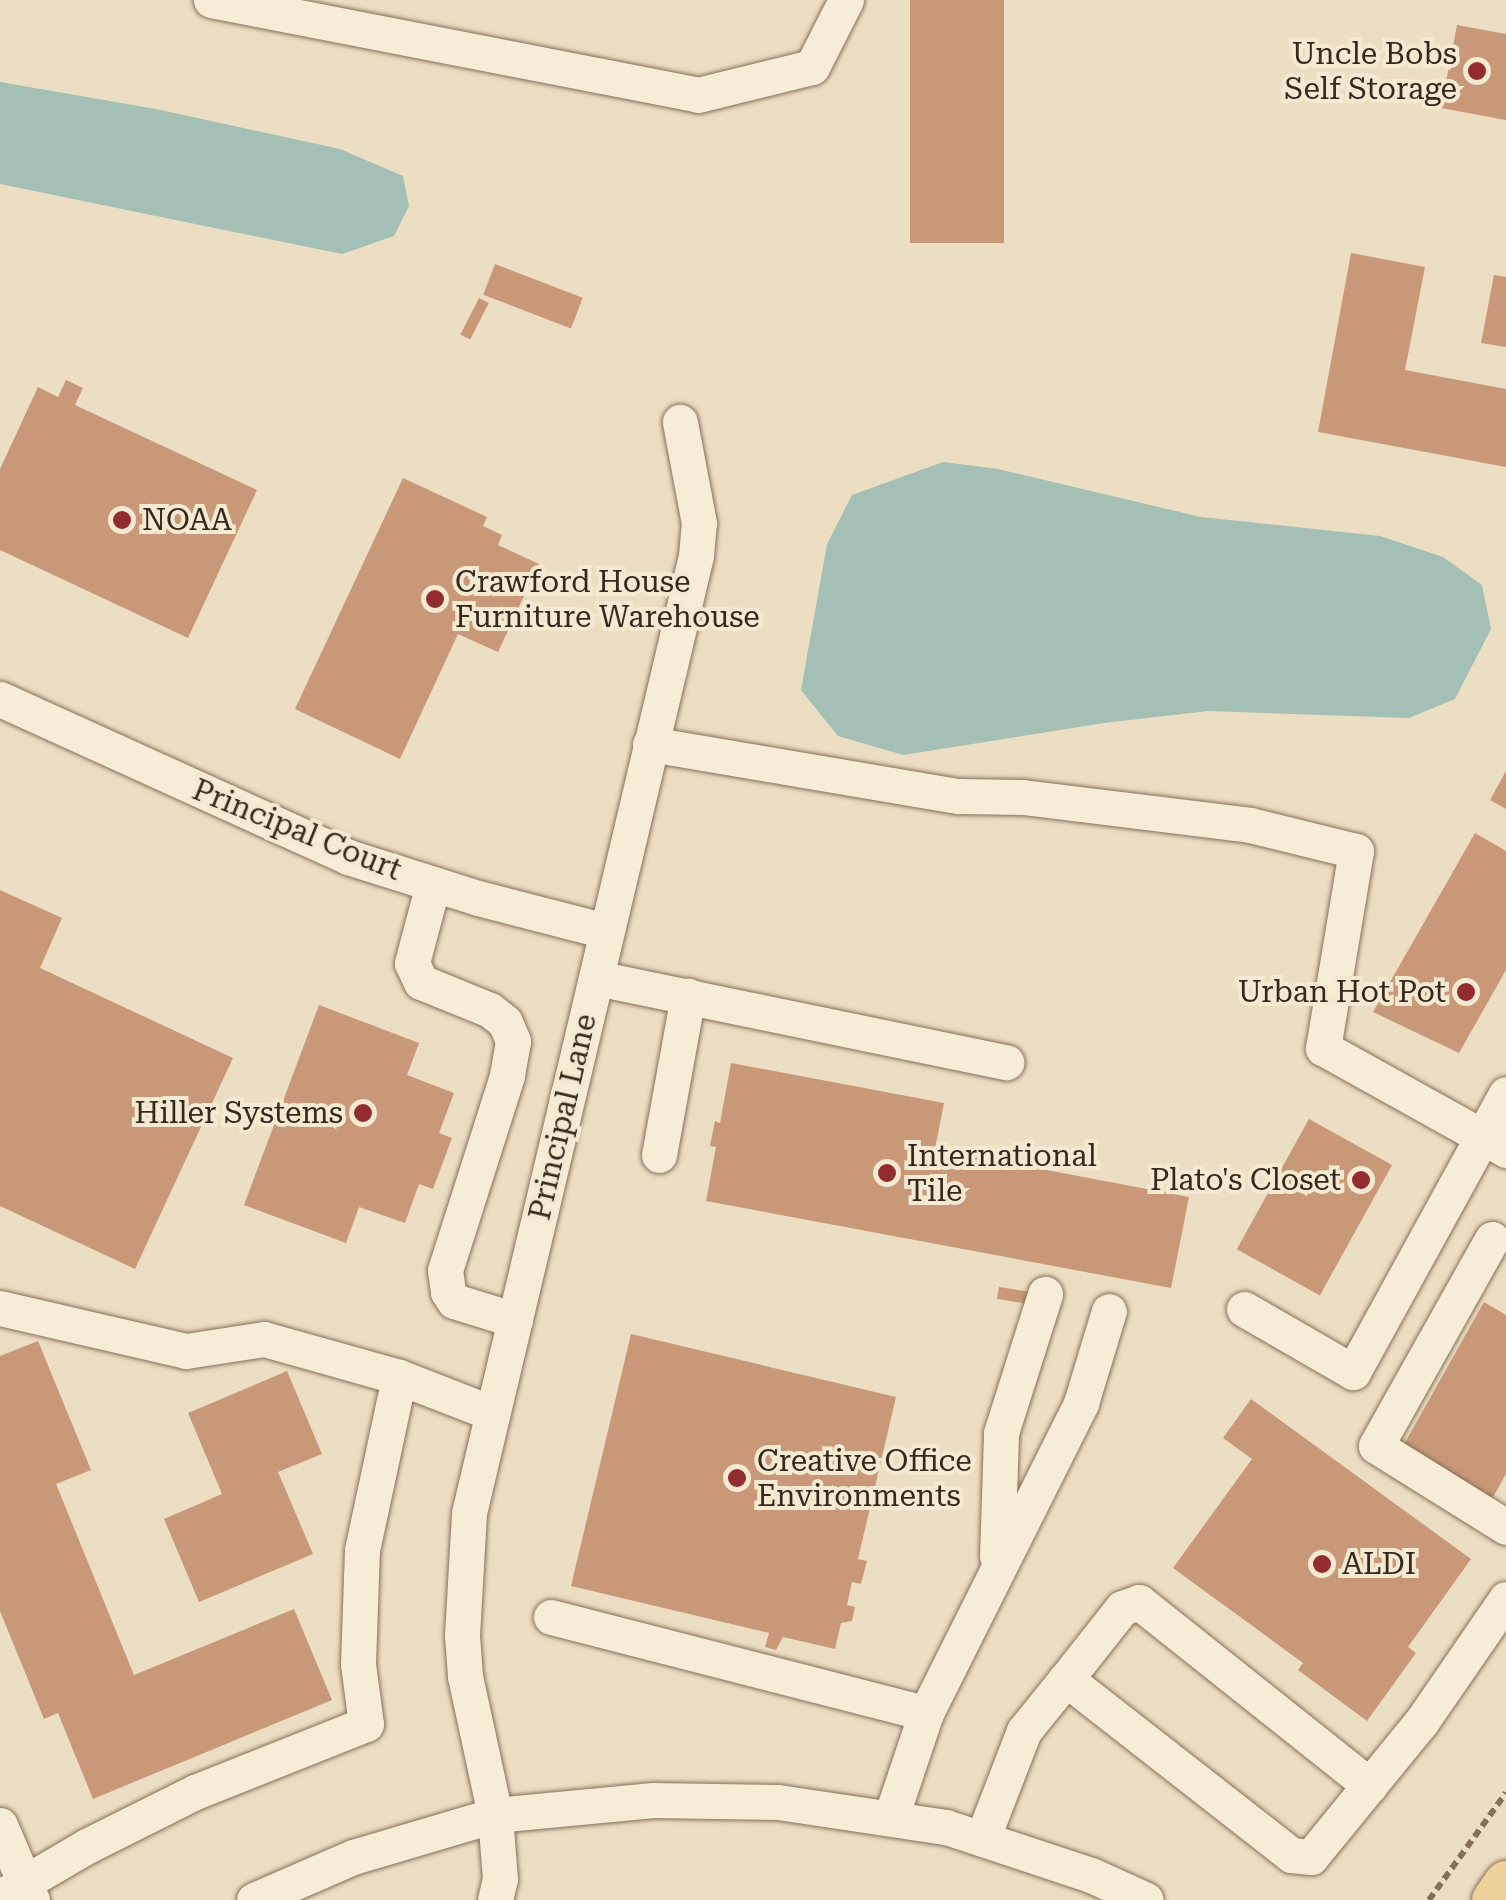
<!DOCTYPE html>
<style>
body{margin:0}
#map{position:relative;width:1506px;height:1900px;overflow:hidden;background:#ecdec2;font-family:"Roboto Serif",serif}
div>[style]{position:absolute}
.water>*{inset:0;background:#a4bfb6}
.building>*{inset:0;background:#c99879;transform-origin:0 0}
.path>*{height:6px;margin-top:-3px;transform-origin:0;background:repeating-linear-gradient(90deg,#85705a 0 8px,transparent 0 13px)}
.roads{filter:drop-shadow(0 0 2px #85705a) drop-shadow(0 0 2px #85705a)}
.minor>*{height:35px;margin:-17.5px;padding:0 17.5px;transform-origin:17.5px;border-radius:17.5px;background:#f7ecd5}
.major>*{height:45px;margin:-22.5px;padding:0 22.5px;transform-origin:22.5px;border-radius:22.5px;background:#eed29b}
.dots>*{width:28px;height:28px;translate:-50% -50%;box-sizing:border-box;border:5px solid #f4e9d1;border-radius:50%}
span{translate:-50% -50%;white-space:nowrap;text-align:center;line-height:1.15;-webkit-text-stroke:8px #f4e9d1;paint-order:stroke}
.poi-label{font-size:30px;color:#35281e}
.right{translate:-100% -50%;text-align:right}
.left{translate:0 -50%;text-align:left}
.street-label{font-size:30px;color:#35281e}
</style>
<div id="map">
<div class="water">
<div style="clip-path:polygon(0 82px,156px 109px,340px 149px,403px 176px,409px 206px,394px 236px,342px 254px,0 184px)"></div>
<div style="clip-path:polygon(943px 462px,998px 469px,1201px 517px,1380px 536px,1443px 557px,1482px 585px,1491px 629px,1455px 699px,1409px 718px,1208px 711px,1104px 723px,903px 755px,838px 736px,801px 690px,827px 544px,852px 495px)"></div>
</div>
<div class="building">
<div style="left:910px;top:0;width:94px;height:243px"></div>
<div style="clip-path:polygon(1457px 25px,1506px 34px,1506px 120px,1441px 108px)"></div>
<div style="clip-path:polygon(1351px 253px,1425px 267px,1405px 370px,1506px 389px,1506px 467px,1318px 432px)"></div>
<div style="left:495px;top:264px;width:94px;height:33px;rotate:21deg"></div>
<div style="clip-path:polygon(1494px 275px,1506px 277px,1506px 347px,1481px 343px)"></div>
<div style="left:479px;top:298px;width:11px;height:41px;rotate:27deg"></div>
<div style="clip-path:polygon(66px 380px,83px 388px,75px 405px,257px 490px,188px 638px,0 550px,0 469px,38px 387px,58px 397px)"></div>
<div style="clip-path:polygon(403px 478px,487px 517px,483px 526px,502px 535px,498px 545px,539px 564px,498px 652px,458px 634px,400px 759px,295px 709px)"></div>
<div style="clip-path:polygon(1506px 771px,1506px 809px,1490px 800px)"></div>
<div style="clip-path:polygon(1475px 833px,1506px 851px,1506px 970px,1459px 1053px,1373px 1012px)"></div>
<div style="clip-path:polygon(0 890px,62px 918px,40px 968px,233px 1058px,135px 1269px,0 1206px)"></div>
<div style="clip-path:polygon(319px 1005px,419px 1043px,407px 1075px,454px 1093px,439px 1133px,452px 1138px,433px 1189px,419px 1184px,405px 1223px,359px 1207px,346px 1243px,244px 1205px)"></div>
<div style="clip-path:polygon(731px 1063px,944px 1103px,935px 1149px,1189px 1197px,1171px 1288px,706px 1201px,716px 1147px,710px 1146px,715px 1121px,720px 1123px)"></div>
<div style="left:1309px;top:1119px;width:95px;height:149px;rotate:29deg"></div>
<div style="left:999px;top:1287px;width:31px;height:12px;rotate:9deg"></div>
<div style="clip-path:polygon(1484px 1302px,1506px 1315px,1506px 1474px,1488px 1506px,1403px 1446px)"></div>
<div style="clip-path:polygon(631px 1334px,896px 1397px,858px 1559px,867px 1561px,861px 1584px,852px 1582px,847px 1605px,855px 1607px,852px 1621px,841px 1623px,835px 1649px,783px 1637px,776px 1650px,765px 1647px,769px 1633px,571px 1586px)"></div>
<div style="clip-path:polygon(38px 1341px,91px 1470px,56px 1484px,134px 1675px,294px 1609px,332px 1700px,93px 1799px,58px 1713px,44px 1719px,0 1611px,0 1356px)"></div>
<div style="clip-path:polygon(287px 1371px,322px 1454px,278px 1472px,313px 1554px,199px 1602px,164px 1519px,222px 1494px,188px 1413px)"></div>
<div style="clip-path:polygon(1251px 1399px,1471px 1559px,1408px 1647px,1416px 1653px,1367px 1721px,1298px 1670px,1303px 1663px,1173px 1568px,1252px 1459px,1223px 1438px)"></div>
</div>
<div class="path">
<div style="left:1429px;top:1900px;width:132px;rotate:-54.3deg"></div>
</div>
<div class="roads">
<div class="minor">
<div style="left:211px;top:0;width:496px;rotate:11deg"></div>
<div style="left:698px;top:95px;width:117px;rotate:-13.8deg"></div>
<div style="left:812px;top:67px;width:75px;rotate:-63.1deg"></div>
<div style="left:0;top:699px;width:382px;rotate:24.4deg"></div>
<div style="left:348px;top:857px;width:136px;rotate:17.5deg"></div>
<div style="left:478px;top:898px;width:132px;rotate:14.5deg"></div>
<div style="left:650px;top:744px;width:313px;rotate:9.6deg"></div>
<div style="left:959px;top:796px;width:64px;rotate:0.9deg"></div>
<div style="left:1023px;top:797px;width:229px;rotate:7deg"></div>
<div style="left:1250px;top:825px;width:109px;rotate:13.8deg"></div>
<div style="left:1356px;top:851px;width:200px;rotate:99.5deg"></div>
<div style="left:1323px;top:1048px;width:210px;rotate:29.1deg"></div>
<div style="left:433px;top:884px;width:82px;rotate:104.9deg"></div>
<div style="left:412px;top:963px;width:21px;rotate:65deg"></div>
<div style="left:421px;top:982px;width:74px;rotate:22.1deg"></div>
<div style="left:490px;top:1010px;width:19px;rotate:39deg"></div>
<div style="left:505px;top:1022px;width:21px;rotate:67deg"></div>
<div style="left:513px;top:1041px;width:36px;rotate:100deg"></div>
<div style="left:507px;top:1076px;width:204px;rotate:107.7deg"></div>
<div style="left:445px;top:1270px;width:22px;rotate:82deg"></div>
<div style="left:448px;top:1292px;width:11px;rotate:56deg"></div>
<div style="left:454px;top:1301px;width:64px;rotate:17.3deg"></div>
<div style="left:596px;top:978px;width:419px;rotate:11.6deg"></div>
<div style="left:659px;top:1155px;width:162px;rotate:-79.7deg"></div>
<div style="left:1492px;top:1239px;width:237px;rotate:119.3deg"></div>
<div style="left:1376px;top:1446px;width:153px;rotate:31.9deg"></div>
<div style="left:0;top:1308px;width:191px;rotate:13deg"></div>
<div style="left:186px;top:1351px;width:79px;rotate:-8.7deg"></div>
<div style="left:264px;top:1339px;width:140px;rotate:15.7deg"></div>
<div style="left:399px;top:1377px;width:100px;rotate:21.2deg"></div>
<div style="left:1244px;top:1309px;width:126px;rotate:30deg"></div>
<div style="left:1353px;top:1372px;width:317px;rotate:-61.2deg"></div>
<div style="left:997px;top:1556px;width:123px;rotate:-88.1deg"></div>
<div style="left:1001px;top:1433px;width:146px;rotate:-72.4deg"></div>
<div style="left:551px;top:1617px;width:387px;rotate:14.4deg"></div>
<div style="left:1066px;top:1679px;width:90px;rotate:-51.7deg"></div>
<div style="left:1122px;top:1608px;width:18px;rotate:-19deg"></div>
<div style="left:1139px;top:1602px;width:295px;rotate:38.5deg"></div>
<div style="left:891px;top:1817px;width:110px;rotate:-71.4deg"></div>
<div style="left:926px;top:1713px;width:347px;rotate:-63.4deg"></div>
<div style="left:1081px;top:1403px;width:96px;rotate:-73.1deg"></div>
<div style="left:0;top:1825px;width:82px;rotate:66.9deg"></div>
<div style="left:983px;top:1837px;width:114px;rotate:-68.9deg"></div>
<div style="left:1024px;top:1731px;width:67px;rotate:-51.1deg"></div>
<div style="left:1066px;top:1679px;width:286px;rotate:38deg"></div>
<div style="left:1291px;top:1855px;width:20px;rotate:6deg"></div>
<div style="left:1311px;top:1857px;width:176px;rotate:-50.8deg"></div>
<div style="left:1422px;top:1721px;width:148px;rotate:-55.5deg"></div>
<div style="left:0;top:1897px;width:101px;rotate:-30.4deg"></div>
<div style="left:87px;top:1846px;width:121px;rotate:-26.6deg"></div>
<div style="left:195px;top:1792px;width:184px;rotate:-21.7deg"></div>
<div style="left:366px;top:1724px;width:61px;rotate:-97.6deg"></div>
<div style="left:358px;top:1664px;width:114px;rotate:-88deg"></div>
<div style="left:362px;top:1550px;width:177px;rotate:-77.9deg"></div>
<div style="left:254px;top:1900px;width:108px;rotate:-23.5deg"></div>
<div style="left:353px;top:1857px;width:148px;rotate:-16.5deg"></div>
<div style="left:495px;top:1815px;width:159px;rotate:-5.4deg"></div>
<div style="left:653px;top:1800px;width:125px;rotate:0.9deg"></div>
<div style="left:778px;top:1802px;width:170px;rotate:8.5deg"></div>
<div style="left:946px;top:1827px;width:153px;rotate:18.3deg"></div>
<div style="left:1091px;top:1875px;width:60px;rotate:24.4deg"></div>
<div style="left:495px;top:1900px;width:22px;rotate:-77deg"></div>
<div style="left:500px;top:1879px;width:64px;rotate:-94.5deg"></div>
<div style="left:495px;top:1815px;width:142px;rotate:-102.2deg"></div>
<div style="left:465px;top:1676px;width:41px;rotate:-94.2deg"></div>
<div style="left:462px;top:1635px;width:122px;rotate:-86.7deg"></div>
<div style="left:469px;top:1513px;width:984px;rotate:-76.66deg"></div>
<div style="left:696px;top:556px;width:33px;rotate:-85deg"></div>
<div style="left:699px;top:523px;width:103px;rotate:-100.7deg"></div>
</div>
<div class="major">
<div style="left:1494px;top:1900px;width:21px;rotate:-55deg"></div>
</div>
</div>
<div class="dots">
<div style="left:1477px;top:71px;background:#922c30"></div>
<div style="left:122px;top:520px;background:#922c30"></div>
<div style="left:435px;top:599px;background:#922c30"></div>
<div style="left:1466px;top:992px;background:#922c30"></div>
<div style="left:363px;top:1113px;background:#922c30"></div>
<div style="left:887px;top:1173px;background:#922c30"></div>
<div style="left:1361px;top:1180px;background:#922c30"></div>
<div style="left:737px;top:1478px;background:#922c30"></div>
<div style="left:1322px;top:1564px;background:#922c30"></div>
</div>
<div class="poi-label">
<span class="right" style="left:1457px;top:71px">Uncle Bobs<br>Self Storage</span>
<span class="left" style="left:142px;top:520px">NOAA</span>
<span class="left" style="left:455px;top:599px">Crawford House<br>Furniture Warehouse</span>
<span class="right" style="left:1446px;top:992px">Urban Hot Pot</span>
<span class="right" style="left:343px;top:1113px">Hiller Systems</span>
<span class="left" style="left:907px;top:1173px">International<br>Tile</span>
<span class="right" style="left:1341px;top:1180px">Plato's Closet</span>
<span class="left" style="left:757px;top:1478px">Creative Office<br>Environments</span>
<span class="left" style="left:1342px;top:1564px">ALDI</span>
</div>
<div class="street-label">
<span style="left:297px;top:830px;rotate:22deg">Principal Court</span>
<span style="left:563px;top:1117px;rotate:-77deg">Principal Lane</span>
</div>
</div>
